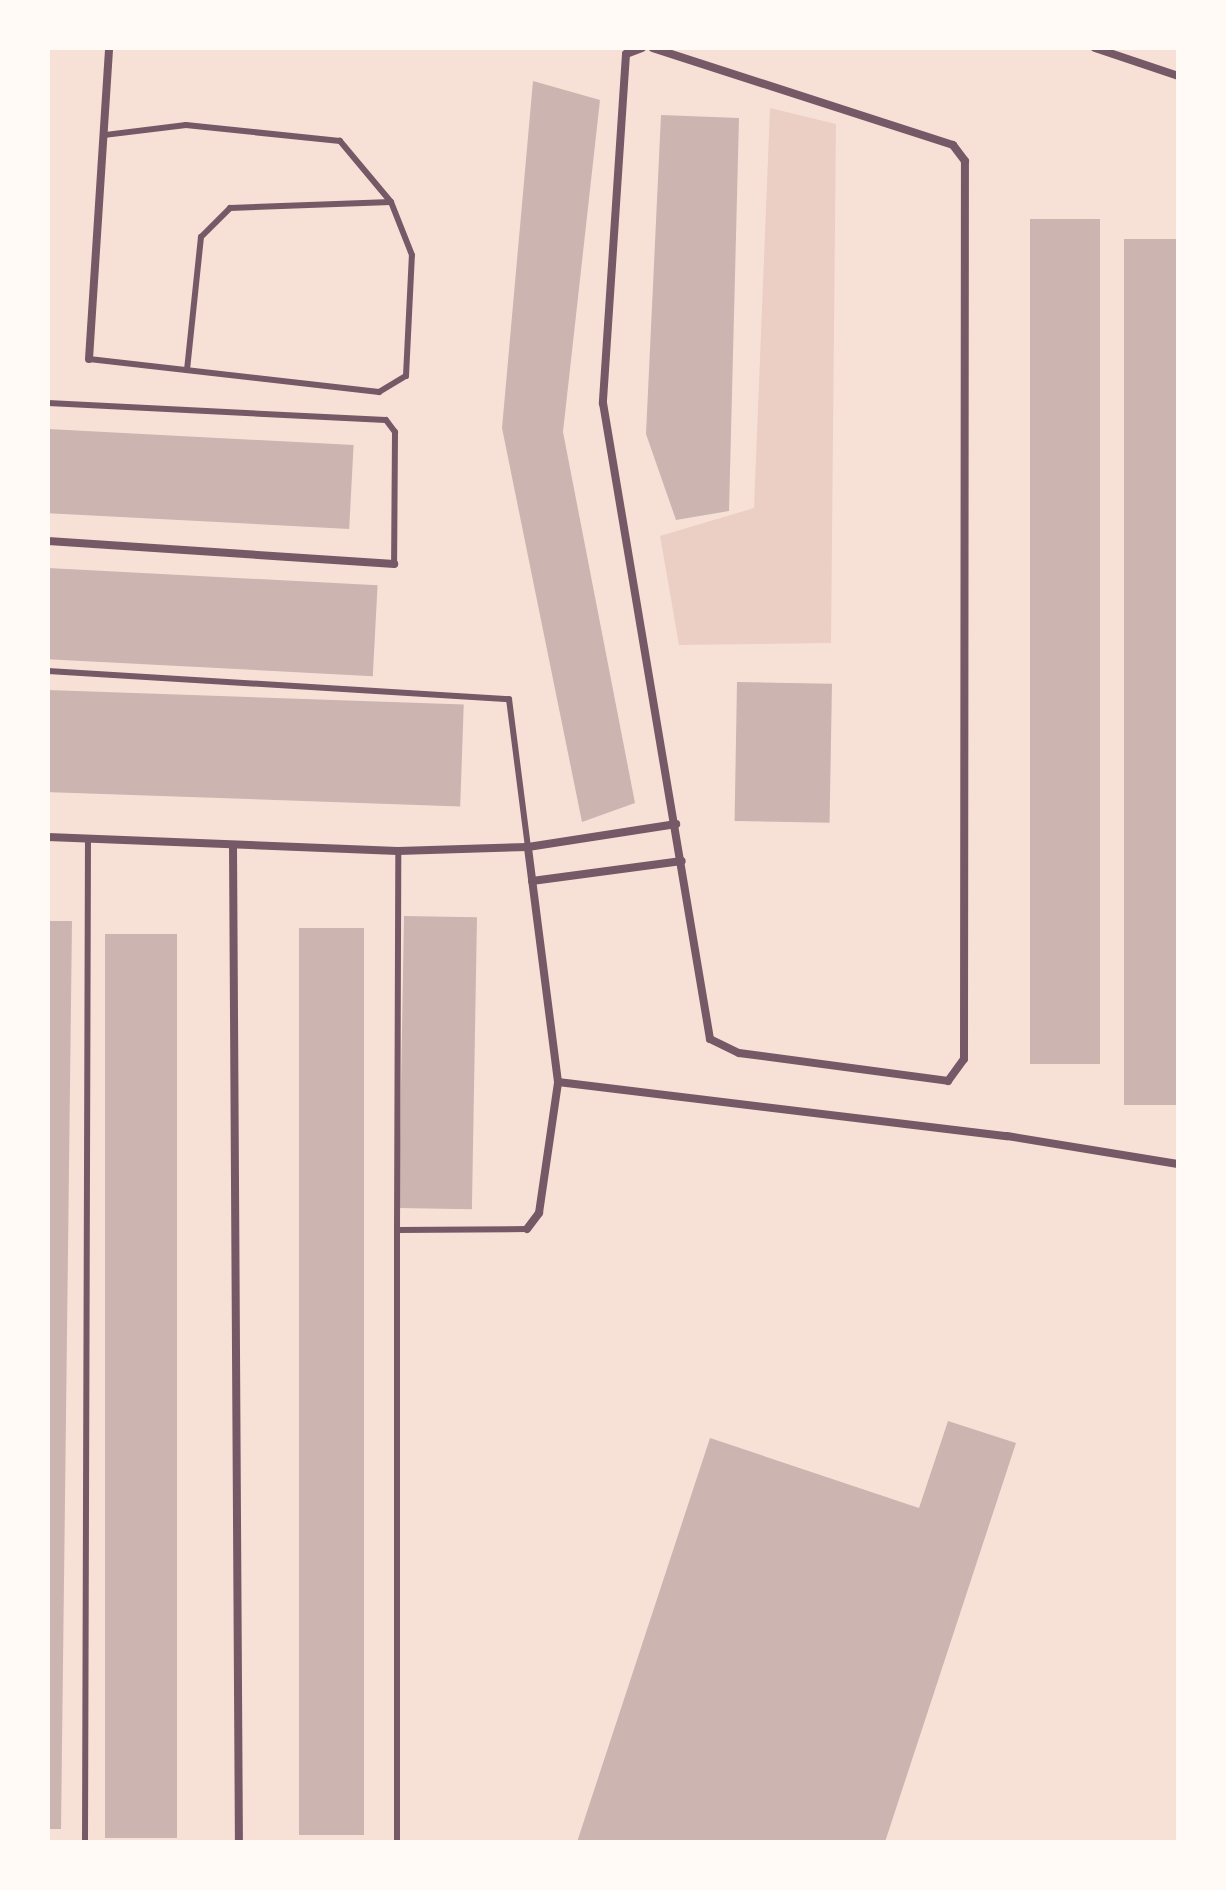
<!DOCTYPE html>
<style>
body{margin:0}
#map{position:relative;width:1226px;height:1890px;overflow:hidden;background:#f7e1d7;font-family:"Nunito Sans",sans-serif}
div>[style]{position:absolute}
.green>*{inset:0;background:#ebcfc5}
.building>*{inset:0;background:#ccb4b1;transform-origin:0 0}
.service>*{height:6px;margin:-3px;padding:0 3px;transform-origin:3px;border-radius:3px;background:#755966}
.minor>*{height:8px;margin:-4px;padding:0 4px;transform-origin:4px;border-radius:4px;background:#755966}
span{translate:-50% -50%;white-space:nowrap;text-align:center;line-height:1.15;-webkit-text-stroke:6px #fffaf5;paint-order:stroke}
.frame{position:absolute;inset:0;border:50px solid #fffaf5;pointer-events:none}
</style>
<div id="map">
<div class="green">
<div style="clip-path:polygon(770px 108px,836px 124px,831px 643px,679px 645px,660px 536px,754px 508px)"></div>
</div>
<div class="building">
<div style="clip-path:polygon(533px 81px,600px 100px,563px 432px,635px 803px,582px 822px,502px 428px)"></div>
<div style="clip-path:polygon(661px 115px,739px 118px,729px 511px,676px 520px,646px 434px)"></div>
<div style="left:1030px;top:219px;width:70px;height:845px"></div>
<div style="left:1124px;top:239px;width:54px;height:866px"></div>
<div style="left:48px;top:429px;width:306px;height:84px;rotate:3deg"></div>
<div style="left:48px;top:568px;width:330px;height:91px;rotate:3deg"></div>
<div style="left:737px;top:682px;width:95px;height:139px;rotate:1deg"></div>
<div style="left:48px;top:690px;width:416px;height:102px;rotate:2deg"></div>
<div style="left:404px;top:916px;width:73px;height:292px;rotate:1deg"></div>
<div style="clip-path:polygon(48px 921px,72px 921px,61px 1829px,48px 1829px)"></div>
<div style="left:299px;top:928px;width:65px;height:907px"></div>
<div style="left:105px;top:934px;width:72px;height:904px"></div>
<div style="clip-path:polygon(948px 1421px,1016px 1443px,885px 1842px,577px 1842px,710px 1438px,919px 1508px)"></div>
</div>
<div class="service">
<div style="left:89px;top:359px;width:292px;rotate:6.5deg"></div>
<div style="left:379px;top:392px;width:31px;rotate:-31deg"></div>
<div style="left:406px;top:376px;width:121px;rotate:-87.2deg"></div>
<div style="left:412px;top:255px;width:57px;rotate:-111.6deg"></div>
<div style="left:391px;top:202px;width:80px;rotate:-129.9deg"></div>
<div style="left:340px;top:141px;width:155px;rotate:-174.1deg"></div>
<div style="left:186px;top:125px;width:83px;rotate:173deg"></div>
<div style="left:187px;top:370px;width:134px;rotate:-84deg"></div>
<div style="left:201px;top:237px;width:41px;rotate:-45deg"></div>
<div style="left:230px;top:208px;width:161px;rotate:-2.1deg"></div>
<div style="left:48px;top:403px;width:338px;rotate:2.9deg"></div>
<div style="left:386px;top:420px;width:15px;rotate:53deg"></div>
<div style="left:395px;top:432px;width:132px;rotate:90.4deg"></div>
<div style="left:48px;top:671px;width:462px;rotate:3.5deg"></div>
<div style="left:509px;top:699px;width:149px;rotate:82.7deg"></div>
<div style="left:397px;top:1230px;width:379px;rotate:-89.8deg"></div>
<div style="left:85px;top:1842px;width:1004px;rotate:-89.83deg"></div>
<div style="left:397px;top:1842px;width:612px;rotate:-90deg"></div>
<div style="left:397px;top:1230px;width:130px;rotate:-0.4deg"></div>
</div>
<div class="minor">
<div style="left:642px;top:48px;width:17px;rotate:159deg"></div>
<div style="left:626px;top:54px;width:350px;rotate:93.8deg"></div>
<div style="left:603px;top:403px;width:645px;rotate:80.45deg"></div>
<div style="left:710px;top:1039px;width:32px;rotate:26deg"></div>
<div style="left:739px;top:1053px;width:211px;rotate:7.6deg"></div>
<div style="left:948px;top:1081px;width:27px;rotate:-54deg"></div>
<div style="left:964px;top:1059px;width:898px;rotate:-89.94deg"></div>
<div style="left:965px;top:161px;width:20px;rotate:-127deg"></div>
<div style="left:953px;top:145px;width:316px;rotate:-162.1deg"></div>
<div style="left:1095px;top:48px;width:88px;rotate:18.6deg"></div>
<div style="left:89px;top:359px;width:312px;rotate:-86.3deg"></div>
<div style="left:48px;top:541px;width:347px;rotate:3.8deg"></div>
<div style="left:48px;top:837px;width:350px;rotate:2.3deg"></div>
<div style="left:398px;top:851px;width:130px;rotate:-1.8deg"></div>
<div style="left:528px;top:847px;width:150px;rotate:-8.8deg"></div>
<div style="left:233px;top:845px;width:997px;rotate:89.66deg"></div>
<div style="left:532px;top:881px;width:151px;rotate:-7.6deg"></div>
<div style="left:558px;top:1082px;width:452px;rotate:6.9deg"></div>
<div style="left:1007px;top:1136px;width:173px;rotate:9.3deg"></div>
<div style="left:527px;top:1229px;width:20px;rotate:-53deg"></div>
<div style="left:539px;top:1213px;width:132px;rotate:-81.7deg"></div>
<div style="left:558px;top:1082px;width:237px;rotate:-97.3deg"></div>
</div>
<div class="frame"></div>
</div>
